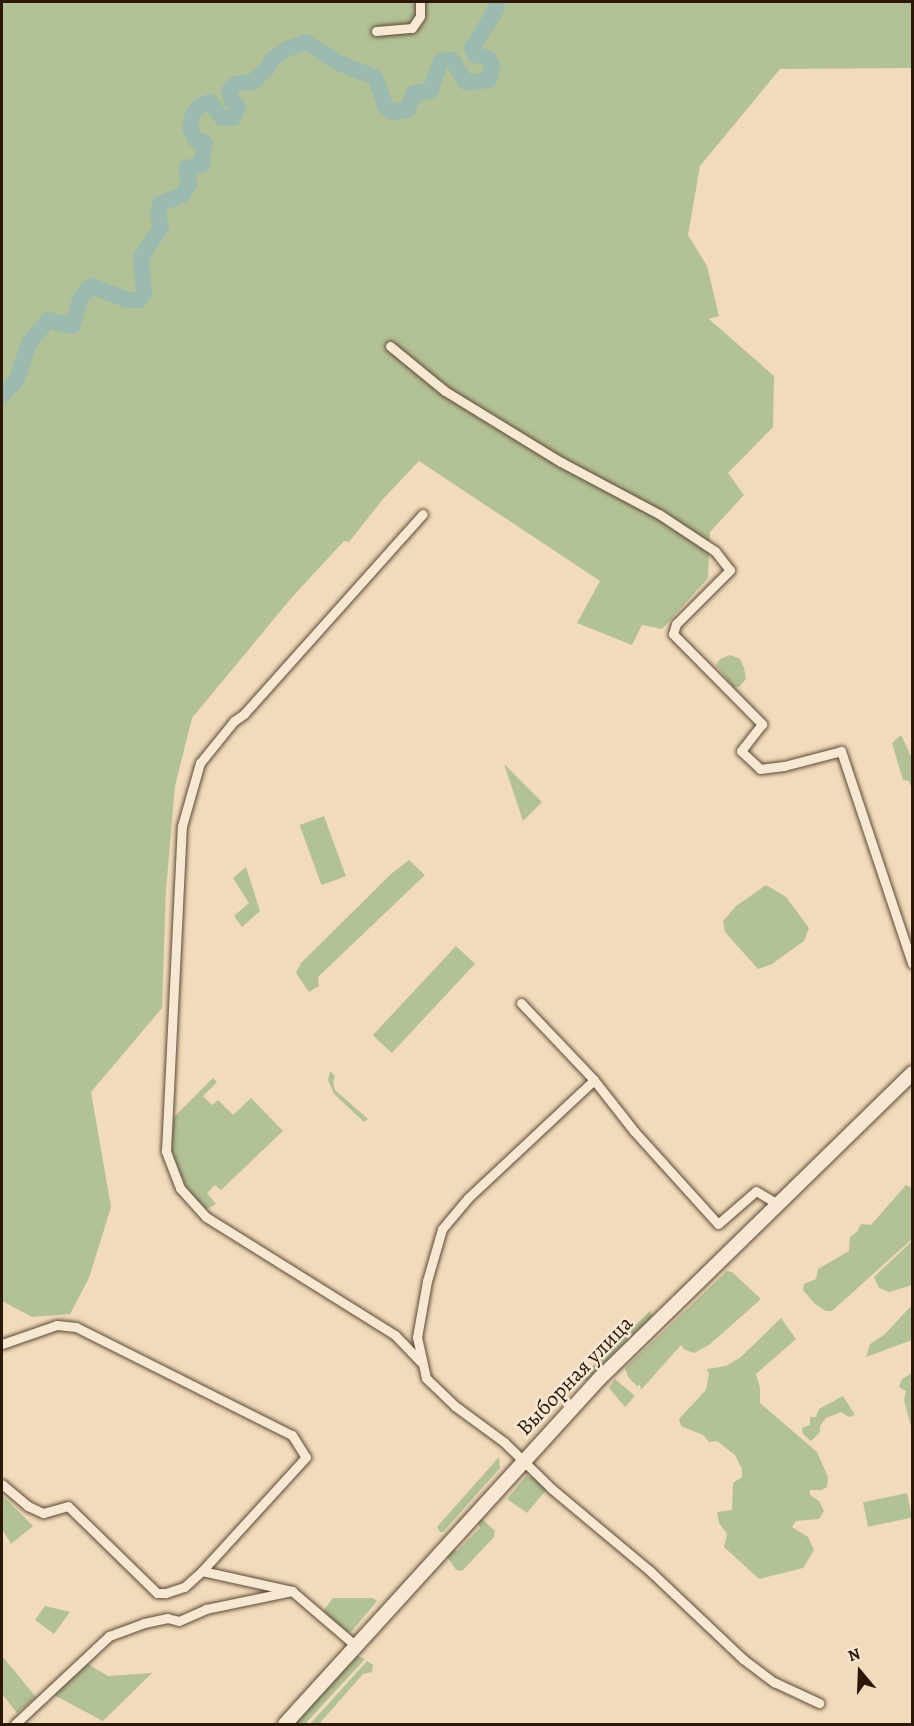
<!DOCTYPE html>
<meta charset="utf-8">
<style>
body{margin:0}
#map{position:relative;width:914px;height:1726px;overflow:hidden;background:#f1dbbb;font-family:Alegreya,serif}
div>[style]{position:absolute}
.green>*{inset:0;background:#b3c196;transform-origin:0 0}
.river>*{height:16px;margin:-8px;padding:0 8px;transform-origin:8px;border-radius:8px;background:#9bbbb1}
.roads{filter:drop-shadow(0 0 2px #5d4936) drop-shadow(0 0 2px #5d4936)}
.minor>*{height:9px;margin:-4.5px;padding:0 4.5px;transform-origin:4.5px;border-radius:4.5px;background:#f6e8d3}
.secondary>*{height:14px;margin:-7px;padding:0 7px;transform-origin:7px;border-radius:7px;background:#f6e8d3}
span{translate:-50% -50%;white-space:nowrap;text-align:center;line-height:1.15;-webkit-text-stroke:5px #f6e8d3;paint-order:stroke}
.street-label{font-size:22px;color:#2c1809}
.frame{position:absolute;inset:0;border:3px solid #2c1809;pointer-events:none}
.north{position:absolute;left:830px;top:1642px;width:60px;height:60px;-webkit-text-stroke:4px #f6e8d3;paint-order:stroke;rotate:341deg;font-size:16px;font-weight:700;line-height:24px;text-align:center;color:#2c1809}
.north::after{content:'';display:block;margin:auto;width:21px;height:27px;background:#2c1809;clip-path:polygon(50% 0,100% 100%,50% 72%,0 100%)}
</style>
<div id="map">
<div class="green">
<div style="clip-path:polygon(2px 2px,912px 2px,912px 68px,780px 69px,700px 166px,688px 235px,707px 266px,719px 316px,709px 319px,774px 376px,773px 427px,728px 473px,744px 495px,710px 532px,708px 578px,662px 629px,642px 625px,632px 645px,577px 623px,600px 581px,419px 461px,383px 499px,349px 542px,344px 541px,293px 596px,192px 718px,175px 786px,166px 890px,162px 1008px,91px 1092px,111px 1207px,89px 1278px,70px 1314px,32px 1317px,2px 1301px)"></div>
<div style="clip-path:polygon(730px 655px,740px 659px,744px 668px,746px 679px,739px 687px,733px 687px,716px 665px,720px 659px)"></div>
<div style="clip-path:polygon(901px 735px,912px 758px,912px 791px,909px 781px,903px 780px,892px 743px)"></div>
<div style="clip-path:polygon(504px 764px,542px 802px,523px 821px)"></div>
<div style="left:324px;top:816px;width:64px;height:26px;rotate:70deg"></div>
<div style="clip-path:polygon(409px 860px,425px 875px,318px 977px,319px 986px,309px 992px,296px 973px,301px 963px,391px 874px)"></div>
<div style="clip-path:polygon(246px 867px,260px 911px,242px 927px,234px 916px,249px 903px,233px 878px)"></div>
<div style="clip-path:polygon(766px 885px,786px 897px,809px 928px,804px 941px,772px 964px,758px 969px,725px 932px,723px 921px,736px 906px)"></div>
<div style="left:456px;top:946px;width:26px;height:122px;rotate:43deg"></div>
<div style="clip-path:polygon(330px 1071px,335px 1076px,333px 1082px,335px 1090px,368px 1119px,364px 1122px,334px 1094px,328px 1080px)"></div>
<div style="clip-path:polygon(213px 1078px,217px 1082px,203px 1096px,212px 1105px,218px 1100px,233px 1115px,251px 1098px,283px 1131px,221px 1190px,215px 1185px,207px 1193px,216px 1204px,207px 1209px,194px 1199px,176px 1168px,171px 1143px,172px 1119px)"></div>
<div style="clip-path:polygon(906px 1185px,912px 1188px,912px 1239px,832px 1311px,826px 1311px,815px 1304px,803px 1290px,804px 1284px,816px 1279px,818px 1269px,849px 1251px,850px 1237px,857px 1232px,861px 1224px,871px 1225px)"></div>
<div style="clip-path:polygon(912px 1241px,912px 1285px,889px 1292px,879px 1288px,874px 1277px)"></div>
<div style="clip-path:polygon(727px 1271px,732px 1272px,761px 1299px,709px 1345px,694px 1353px,685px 1350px,681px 1345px,641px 1390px,640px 1385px,637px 1386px,628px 1377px,625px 1368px)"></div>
<div style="clip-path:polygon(912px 1305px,912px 1340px,866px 1357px,870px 1344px,884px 1335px)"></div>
<div style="clip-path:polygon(650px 1311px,652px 1316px,587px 1380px,581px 1381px,579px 1379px)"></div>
<div style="clip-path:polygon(781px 1318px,796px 1339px,756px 1374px,760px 1388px,760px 1403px,817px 1452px,828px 1477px,827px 1487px,821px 1490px,810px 1490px,810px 1495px,819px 1501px,824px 1511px,819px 1519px,796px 1521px,792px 1527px,808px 1537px,814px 1550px,803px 1568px,759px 1579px,724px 1547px,727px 1534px,719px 1523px,717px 1512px,732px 1510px,733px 1483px,742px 1477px,742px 1469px,735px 1455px,717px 1441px,709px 1442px,703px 1435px,681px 1426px,679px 1419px,706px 1390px,709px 1374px,707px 1369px,726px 1366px,741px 1357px)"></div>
<div style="clip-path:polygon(912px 1373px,912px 1430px,904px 1400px,906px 1391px,899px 1387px,902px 1379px)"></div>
<div style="clip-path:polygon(615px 1379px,635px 1396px,625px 1407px,609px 1388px)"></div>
<div style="clip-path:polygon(843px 1396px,855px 1415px,849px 1417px,841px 1412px,826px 1418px,820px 1426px,820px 1432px,811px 1441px,803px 1434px,802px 1428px,810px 1425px,810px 1417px,816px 1417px,819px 1409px)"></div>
<div style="clip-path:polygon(499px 1457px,500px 1468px,443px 1532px,440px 1532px,437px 1527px)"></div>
<div style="clip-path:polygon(526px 1476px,537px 1478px,547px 1489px,527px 1513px,507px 1499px)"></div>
<div style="left:907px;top:1493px;width:25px;height:45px;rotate:78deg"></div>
<div style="clip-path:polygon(2px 1495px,33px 1526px,11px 1544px,2px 1529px)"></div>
<div style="clip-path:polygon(482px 1519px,495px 1531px,494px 1537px,462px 1571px,456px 1570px,446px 1555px,452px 1549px,457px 1551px,480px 1528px,478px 1521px)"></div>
<div style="clip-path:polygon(333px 1598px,373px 1598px,377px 1601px,352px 1631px,346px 1632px,324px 1615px,323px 1611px)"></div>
<div style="clip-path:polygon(45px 1606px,70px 1612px,54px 1634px,35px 1620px)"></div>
<div style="clip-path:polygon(356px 1655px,365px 1659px,305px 1724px,293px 1724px)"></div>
<div style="clip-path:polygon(2px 1656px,36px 1697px,17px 1713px,2px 1694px)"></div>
<div style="clip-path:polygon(367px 1661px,373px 1665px,372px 1672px,363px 1674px,319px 1724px,310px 1724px)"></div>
<div style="clip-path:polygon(88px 1664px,108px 1676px,152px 1673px,103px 1721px,54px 1695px)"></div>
</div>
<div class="river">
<div style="left:2px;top:395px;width:20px;rotate:-45deg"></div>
<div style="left:16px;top:381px;width:42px;rotate:-70.7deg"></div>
<div style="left:30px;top:341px;width:28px;rotate:-48deg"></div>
<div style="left:49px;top:320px;width:24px;rotate:15deg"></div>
<div style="left:72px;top:326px;width:30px;rotate:-73deg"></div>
<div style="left:81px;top:297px;width:15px;rotate:-48deg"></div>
<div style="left:91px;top:286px;width:39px;rotate:21deg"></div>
<div style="left:127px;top:300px;width:12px"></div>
<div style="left:139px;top:300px;width:8px;rotate:-50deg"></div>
<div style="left:144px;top:294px;width:36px;rotate:-95deg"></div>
<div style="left:141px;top:258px;width:37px;rotate:-57deg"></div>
<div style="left:161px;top:227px;width:12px;rotate:-104deg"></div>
<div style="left:158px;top:215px;width:11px;rotate:-80deg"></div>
<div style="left:160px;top:204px;width:24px;rotate:-22deg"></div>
<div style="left:182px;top:195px;width:13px;rotate:-58deg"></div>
<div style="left:189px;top:184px;width:16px;rotate:-97deg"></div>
<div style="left:187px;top:168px;width:16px;rotate:-15deg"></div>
<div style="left:202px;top:164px;width:21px;rotate:-82deg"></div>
<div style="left:205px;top:143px;width:11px;rotate:-158deg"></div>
<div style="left:195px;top:139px;width:12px;rotate:-114deg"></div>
<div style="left:190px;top:128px;width:14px;rotate:-78deg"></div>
<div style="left:193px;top:114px;width:11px;rotate:-49deg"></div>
<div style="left:200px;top:106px;width:11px;rotate:-22deg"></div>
<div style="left:210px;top:102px;width:20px;rotate:53deg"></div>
<div style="left:222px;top:118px;width:11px"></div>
<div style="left:233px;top:118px;width:13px;rotate:-67deg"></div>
<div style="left:238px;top:106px;width:8px;rotate:-140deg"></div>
<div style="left:232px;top:101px;width:10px;rotate:-107deg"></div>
<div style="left:229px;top:91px;width:10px;rotate:-45deg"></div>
<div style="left:236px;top:84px;width:16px;rotate:-7deg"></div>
<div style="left:252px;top:82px;width:18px;rotate:-41deg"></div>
<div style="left:266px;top:70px;width:13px;rotate:-58deg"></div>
<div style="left:273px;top:59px;width:17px;rotate:-36deg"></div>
<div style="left:287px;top:49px;width:20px;rotate:-20deg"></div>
<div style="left:306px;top:42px;width:41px;rotate:32.2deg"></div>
<div style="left:341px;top:64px;width:36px;rotate:21deg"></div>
<div style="left:375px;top:77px;width:32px;rotate:70deg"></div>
<div style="left:386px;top:107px;width:9px;rotate:32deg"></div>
<div style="left:394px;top:112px;width:13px;rotate:-9deg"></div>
<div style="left:407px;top:110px;width:18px;rotate:-68deg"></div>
<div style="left:414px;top:93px;width:16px;rotate:-7deg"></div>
<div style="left:430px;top:91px;width:32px;rotate:-70deg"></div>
<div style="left:441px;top:61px;width:11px;rotate:-5deg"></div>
<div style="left:452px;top:60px;width:27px;rotate:57deg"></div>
<div style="left:467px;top:83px;width:22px;rotate:-8deg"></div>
<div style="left:489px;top:80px;width:15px;rotate:-79deg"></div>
<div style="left:492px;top:65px;width:8px;rotate:-120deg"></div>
<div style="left:488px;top:58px;width:13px;rotate:-167deg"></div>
<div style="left:475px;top:55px;width:8px;rotate:-113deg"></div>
<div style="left:472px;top:48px;width:47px;rotate:-58deg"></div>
<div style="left:497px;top:8px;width:6px;rotate:-99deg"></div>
</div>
<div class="roads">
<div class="minor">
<div style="left:376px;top:31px;width:36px;rotate:-5deg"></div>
<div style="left:412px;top:28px;width:14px;rotate:-56deg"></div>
<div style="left:420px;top:16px;width:14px;rotate:-90deg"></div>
<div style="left:390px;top:346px;width:71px;rotate:39.3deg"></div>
<div style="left:445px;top:391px;width:136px;rotate:31.5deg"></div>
<div style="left:561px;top:462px;width:111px;rotate:28deg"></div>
<div style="left:659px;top:514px;width:67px;rotate:33.5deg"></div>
<div style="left:715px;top:551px;width:24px;rotate:52deg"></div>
<div style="left:730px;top:570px;width:76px;rotate:135deg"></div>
<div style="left:676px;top:624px;width:10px;rotate:107deg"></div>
<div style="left:673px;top:634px;width:127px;rotate:45.3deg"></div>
<div style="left:762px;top:724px;width:34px;rotate:128deg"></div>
<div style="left:741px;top:751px;width:26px;rotate:43deg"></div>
<div style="left:760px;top:769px;width:24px;rotate:-7deg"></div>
<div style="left:784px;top:766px;width:59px;rotate:-14.7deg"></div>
<div style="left:841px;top:751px;width:224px;rotate:71.5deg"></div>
<div style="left:521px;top:1003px;width:106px;rotate:46.5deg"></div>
<div style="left:594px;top:1080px;width:65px;rotate:51.9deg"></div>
<div style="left:634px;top:1131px;width:125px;rotate:47.9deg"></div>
<div style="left:718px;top:1224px;width:50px;rotate:-41deg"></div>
<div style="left:756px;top:1191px;width:23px;rotate:31deg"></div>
<div style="left:594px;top:1080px;width:173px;rotate:136.9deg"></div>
<div style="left:468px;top:1198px;width:40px;rotate:130deg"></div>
<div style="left:442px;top:1229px;width:54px;rotate:106.1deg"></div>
<div style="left:427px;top:1281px;width:57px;rotate:100.1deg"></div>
<div style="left:417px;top:1337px;width:42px;rotate:77.6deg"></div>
<div style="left:426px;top:1378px;width:40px;rotate:44deg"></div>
<div style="left:455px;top:1406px;width:61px;rotate:36.3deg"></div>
<div style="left:504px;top:1442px;width:67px;rotate:44.4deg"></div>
<div style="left:552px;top:1489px;width:128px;rotate:39.9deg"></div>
<div style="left:650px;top:1571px;width:128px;rotate:43.4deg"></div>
<div style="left:743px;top:1659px;width:39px;rotate:37deg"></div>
<div style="left:774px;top:1682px;width:50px;rotate:25deg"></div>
<div style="left:2px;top:1344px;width:58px;rotate:-19.1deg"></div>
<div style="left:57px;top:1325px;width:19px;rotate:6deg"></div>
<div style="left:76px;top:1327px;width:241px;rotate:26.6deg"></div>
<div style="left:292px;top:1435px;width:26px;rotate:58deg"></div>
<div style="left:306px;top:1457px;width:154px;rotate:132.4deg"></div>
<div style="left:202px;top:1571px;width:24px;rotate:138deg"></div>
<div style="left:184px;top:1587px;width:20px;rotate:162deg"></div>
<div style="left:165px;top:1593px;width:8px;rotate:180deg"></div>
<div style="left:157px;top:1593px;width:124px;rotate:-135.7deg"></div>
<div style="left:68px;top:1506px;width:26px;rotate:164deg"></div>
<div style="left:43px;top:1513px;width:17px;rotate:-155deg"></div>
<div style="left:28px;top:1506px;width:34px;rotate:-140deg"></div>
<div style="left:421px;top:1362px;width:37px;rotate:-134deg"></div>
<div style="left:395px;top:1335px;width:223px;rotate:-148deg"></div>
<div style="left:206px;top:1217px;width:39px;rotate:-132deg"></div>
<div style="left:180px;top:1188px;width:40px;rotate:-111deg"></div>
<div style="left:166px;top:1151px;width:325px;rotate:-87.2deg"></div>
<div style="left:182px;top:826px;width:66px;rotate:-74.1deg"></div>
<div style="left:200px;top:763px;width:54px;rotate:-51deg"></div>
<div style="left:234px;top:721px;width:12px;rotate:-35deg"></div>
<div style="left:244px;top:714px;width:268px;rotate:-48.2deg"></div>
<div style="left:202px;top:1571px;width:92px;rotate:12.5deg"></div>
<div style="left:292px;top:1591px;width:84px;rotate:40.7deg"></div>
<div style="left:15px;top:1724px;width:129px;rotate:-43.1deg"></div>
<div style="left:109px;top:1636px;width:37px;rotate:-20deg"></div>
<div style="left:144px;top:1623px;width:24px;rotate:-12deg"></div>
<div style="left:167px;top:1618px;width:12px;rotate:14deg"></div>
<div style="left:179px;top:1621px;width:30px;rotate:-24deg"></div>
<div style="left:206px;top:1609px;width:88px;rotate:-11.8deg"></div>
</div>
<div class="secondary">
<div style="left:285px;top:1724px;width:469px;rotate:-47.7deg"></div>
<div style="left:601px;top:1377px;width:435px;rotate:-44.3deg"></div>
</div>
</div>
<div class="street-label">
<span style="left:575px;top:1376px;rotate:-46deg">Выборная улица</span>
</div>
<div class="frame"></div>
<div class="north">N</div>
</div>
